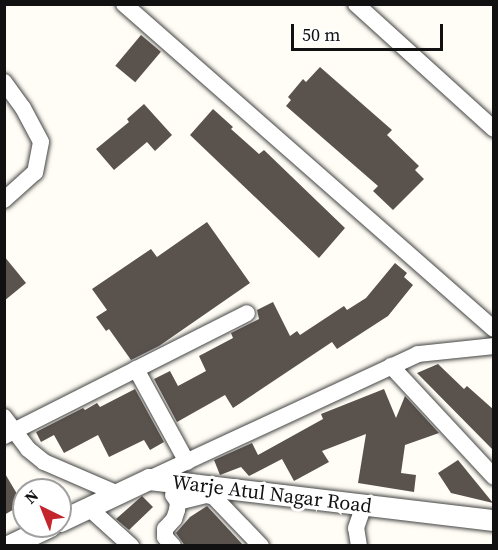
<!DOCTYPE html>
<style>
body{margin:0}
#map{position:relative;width:498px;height:550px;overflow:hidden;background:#fffdf5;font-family:"Source Serif 4",serif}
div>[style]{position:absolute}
.building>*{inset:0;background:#5a524d;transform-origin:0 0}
.roads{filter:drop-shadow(0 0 2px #444) drop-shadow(0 0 2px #444)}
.minor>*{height:16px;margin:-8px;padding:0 8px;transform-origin:8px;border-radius:8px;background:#fff}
.tertiary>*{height:21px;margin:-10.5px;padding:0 10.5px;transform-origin:10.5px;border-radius:10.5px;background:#fff}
span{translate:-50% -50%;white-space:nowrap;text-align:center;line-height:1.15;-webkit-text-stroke:6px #fff;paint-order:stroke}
.street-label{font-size:20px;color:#111}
.frame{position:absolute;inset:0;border:6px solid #111;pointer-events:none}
.north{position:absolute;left:12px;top:478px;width:60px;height:60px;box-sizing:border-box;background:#fff;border:2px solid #a0a0a0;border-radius:50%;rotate:317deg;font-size:16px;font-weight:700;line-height:24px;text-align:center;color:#111}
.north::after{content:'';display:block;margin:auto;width:21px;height:27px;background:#c4262e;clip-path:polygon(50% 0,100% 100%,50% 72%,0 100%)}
.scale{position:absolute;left:291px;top:24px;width:152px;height:27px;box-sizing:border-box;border:3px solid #111;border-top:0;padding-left:8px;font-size:18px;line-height:21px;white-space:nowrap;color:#111;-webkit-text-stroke:4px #fff;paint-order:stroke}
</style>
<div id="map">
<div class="building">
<div style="left:141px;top:35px;width:26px;height:40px;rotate:40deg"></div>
<div style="clip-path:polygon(320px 67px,392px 130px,387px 135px,419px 166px,415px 170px,424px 179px,393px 210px,373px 191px,378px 186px,286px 106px,291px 100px,288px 97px,303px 79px,306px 82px)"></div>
<div style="clip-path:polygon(144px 104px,172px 135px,155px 151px,147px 142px,114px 170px,96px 149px,129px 122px,127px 119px)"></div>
<div style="clip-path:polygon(213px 109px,233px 127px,231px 129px,259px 154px,264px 150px,345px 228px,319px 258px,190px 135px)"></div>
<div style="clip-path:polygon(207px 222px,250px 283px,159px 346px,131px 360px,109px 329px,106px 331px,96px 317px,107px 310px,92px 289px,151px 249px,157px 257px)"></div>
<div style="clip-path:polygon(4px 256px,26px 283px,4px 301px)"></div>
<div style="clip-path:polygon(395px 263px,407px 273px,404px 277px,413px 285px,388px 316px,337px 349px,332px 342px,233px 408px,225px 395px,177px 422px,154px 379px,170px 371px,178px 386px,206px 371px,199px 356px,233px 338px,231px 333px,259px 319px,257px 310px,273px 302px,290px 336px,297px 331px,300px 335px,344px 306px,347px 310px,366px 298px)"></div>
<div style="clip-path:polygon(438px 364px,464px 389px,467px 386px,494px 410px,494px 451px,417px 373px)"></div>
<div style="clip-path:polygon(135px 389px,164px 442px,150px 450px,144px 440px,109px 457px,98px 435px,64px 453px,54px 435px,41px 442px,36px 432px,83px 408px,85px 410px,97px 403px,100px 407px)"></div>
<div style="clip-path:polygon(384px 389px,396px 418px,405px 396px,439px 433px,405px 445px,401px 473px,416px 475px,414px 492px,358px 483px,366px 434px,322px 451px,329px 462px,294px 481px,282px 459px,249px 476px,241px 467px,220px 475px,214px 460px,252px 443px,258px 455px,323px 419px,321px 414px)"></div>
<div style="clip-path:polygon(458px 460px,493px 503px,451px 493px,438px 473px)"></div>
<div style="clip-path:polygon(4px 472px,23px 504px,4px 515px)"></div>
<div style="clip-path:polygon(142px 496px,153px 507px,129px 530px,116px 519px)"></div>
<div style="clip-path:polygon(207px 506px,244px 546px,185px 546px,176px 533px,190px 517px)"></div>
</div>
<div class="roads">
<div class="minor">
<div style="left:124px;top:4px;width:492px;rotate:41.3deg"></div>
<div style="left:356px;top:4px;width:186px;rotate:42.2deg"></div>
<div style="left:4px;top:82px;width:32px;rotate:54deg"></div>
<div style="left:23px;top:108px;width:38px;rotate:62deg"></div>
<div style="left:41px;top:142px;width:31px;rotate:101deg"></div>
<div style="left:35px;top:172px;width:42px;rotate:137.9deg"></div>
<div style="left:391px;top:366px;width:151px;rotate:47.1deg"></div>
<div style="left:136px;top:369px;width:106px;rotate:61.3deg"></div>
<div style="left:4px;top:417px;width:40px;rotate:53deg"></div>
<div style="left:28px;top:449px;width:21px;rotate:39deg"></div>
<div style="left:44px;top:462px;width:81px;rotate:23.4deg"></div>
<div style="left:4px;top:436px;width:272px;rotate:-26.8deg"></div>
<div style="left:149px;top:479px;width:297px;rotate:-24.9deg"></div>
<div style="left:418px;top:354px;width:76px;rotate:-6deg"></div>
<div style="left:173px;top:495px;width:9px;rotate:54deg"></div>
<div style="left:178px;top:502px;width:8px;rotate:97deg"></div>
<div style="left:177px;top:510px;width:9px;rotate:108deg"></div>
<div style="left:174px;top:519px;width:13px;rotate:132deg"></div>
<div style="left:165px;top:529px;width:8px;rotate:90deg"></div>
<div style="left:165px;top:537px;width:12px;rotate:48deg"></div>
<div style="left:178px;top:502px;width:30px;rotate:-14deg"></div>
<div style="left:207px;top:495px;width:7px;rotate:16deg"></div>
<div style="left:214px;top:497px;width:68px;rotate:46.2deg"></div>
<div style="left:89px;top:508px;width:57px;rotate:42.1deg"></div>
<div style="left:359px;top:546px;width:18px;rotate:-99deg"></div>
<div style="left:356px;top:528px;width:24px;rotate:-71deg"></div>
</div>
<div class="tertiary">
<div style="left:60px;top:521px;width:98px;rotate:-25.3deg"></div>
<div style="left:149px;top:479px;width:347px;rotate:6.8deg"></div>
<div style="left:8px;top:546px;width:47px;rotate:-25.5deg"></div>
</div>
</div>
<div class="street-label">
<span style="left:272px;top:494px;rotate:7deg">Warje Atul Nagar Road</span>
</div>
<div class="frame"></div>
<div class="north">N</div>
<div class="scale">50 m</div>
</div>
